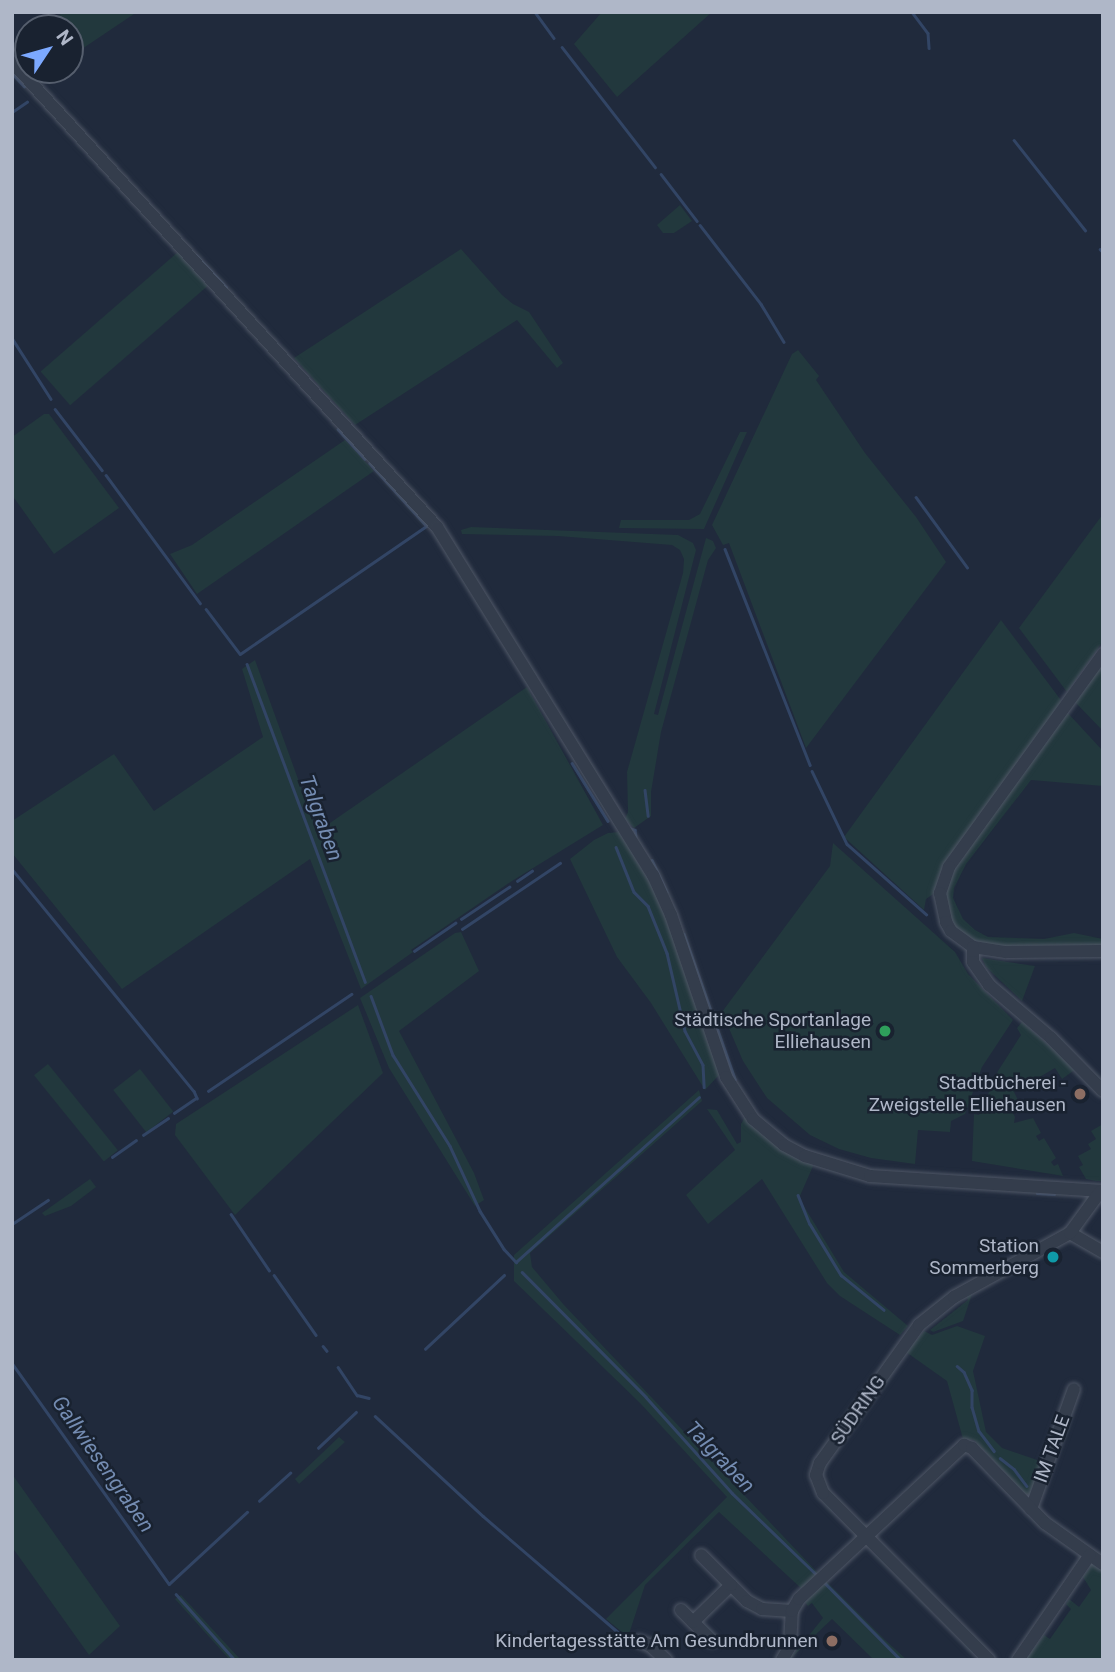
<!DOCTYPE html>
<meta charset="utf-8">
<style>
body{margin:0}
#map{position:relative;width:1115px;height:1672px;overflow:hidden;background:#202a3c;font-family:Roboto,sans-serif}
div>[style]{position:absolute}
.green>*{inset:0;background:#22383d;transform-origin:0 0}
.stream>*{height:2.5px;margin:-1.25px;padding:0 1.25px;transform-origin:1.25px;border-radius:1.25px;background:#324565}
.roads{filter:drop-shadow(0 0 2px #4f5766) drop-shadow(0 0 2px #4f5766)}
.minor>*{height:12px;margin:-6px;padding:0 6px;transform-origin:6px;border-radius:6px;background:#343d4c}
.dots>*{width:19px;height:19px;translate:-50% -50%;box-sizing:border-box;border:4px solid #192230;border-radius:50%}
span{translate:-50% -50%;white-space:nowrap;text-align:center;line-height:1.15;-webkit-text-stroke:5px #192230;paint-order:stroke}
.poi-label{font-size:19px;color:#afb7c8}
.right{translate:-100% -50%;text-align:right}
.street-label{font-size:19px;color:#afb7c8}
.water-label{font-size:21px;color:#748cb2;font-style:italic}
.frame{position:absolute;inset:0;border:14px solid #afb7c8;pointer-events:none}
.north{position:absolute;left:14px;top:14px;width:70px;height:70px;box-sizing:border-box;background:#192230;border:2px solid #555e6d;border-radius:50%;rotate:54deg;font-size:19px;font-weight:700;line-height:28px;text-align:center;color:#afb7c8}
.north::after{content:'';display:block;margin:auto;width:24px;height:32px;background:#7ca9ff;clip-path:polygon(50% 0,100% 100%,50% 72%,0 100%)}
</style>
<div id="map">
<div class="green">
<div style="clip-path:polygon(64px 12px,137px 12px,70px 57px,70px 28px,40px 28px)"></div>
<div style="clip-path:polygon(602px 12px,712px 12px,617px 97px,574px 44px)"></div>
<div style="clip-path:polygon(680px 205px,692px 221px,674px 233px,663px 233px,657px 225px)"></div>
<div style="clip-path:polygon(461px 249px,502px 295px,513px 304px,529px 312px,563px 363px,557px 368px,517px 320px,355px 425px,294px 358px)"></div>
<div style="left:178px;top:252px;width:45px;height:182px;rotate:49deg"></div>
<div style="clip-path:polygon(798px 350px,819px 376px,816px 380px,865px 453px,916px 517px,946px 562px,806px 748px,729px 543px,723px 545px,712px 525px,792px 354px)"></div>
<div style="clip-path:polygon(44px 414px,49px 414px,119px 508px,54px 554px,12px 495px,12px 437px)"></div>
<div style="clip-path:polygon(740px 432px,747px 432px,704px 529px,619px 528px,621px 520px,689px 520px,700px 514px)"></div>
<div style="clip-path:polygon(345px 440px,374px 471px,197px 594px,170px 554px,192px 545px)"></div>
<div style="clip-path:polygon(1103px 514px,1103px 641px,1067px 692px,1019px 628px)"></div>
<div style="clip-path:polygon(471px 527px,678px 535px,693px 543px,696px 550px,654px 714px,658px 715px,706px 538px,713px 541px,716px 548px,708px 560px,661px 732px,651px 792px,651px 816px,634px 828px,625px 819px,628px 812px,627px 772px,683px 573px,684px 559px,680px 550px,672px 545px,558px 536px,462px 534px,461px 530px)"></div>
<div style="clip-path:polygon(1001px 620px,1063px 703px,936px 892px,926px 899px,924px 910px,844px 837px)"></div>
<div style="clip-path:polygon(255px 660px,315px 826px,327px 825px,527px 687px,603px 825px,512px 881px,411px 950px,413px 952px,361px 989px,310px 859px,122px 989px,12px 853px,12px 821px,114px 754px,154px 811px,263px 737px,242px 669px)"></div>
<div style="clip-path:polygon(1103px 664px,1103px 731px,1075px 702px)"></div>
<div style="clip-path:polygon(1066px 711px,1103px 751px,1103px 786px,1031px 780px,966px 864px,954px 888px,953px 898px,963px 919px,975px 930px,988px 937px,1044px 939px,1074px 933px,1103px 939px,1103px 947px,995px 948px,966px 938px,950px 921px,945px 902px,948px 879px)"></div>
<div style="clip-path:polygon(619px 832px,652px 886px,673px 936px,720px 1074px,705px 1090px,651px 1003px,617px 957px,570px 859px,594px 840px,608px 833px)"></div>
<div style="clip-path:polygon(833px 843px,955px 952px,968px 974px,1013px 1020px,982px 1067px,965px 1114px,951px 1121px,950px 1132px,918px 1130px,915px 1164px,871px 1158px,839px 1149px,810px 1135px,767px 1098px,743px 1061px,722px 1012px,830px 866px)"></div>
<div style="clip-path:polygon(461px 932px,479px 971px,399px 1031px,474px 1173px,484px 1200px,475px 1206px,389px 1068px,360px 998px,455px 933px)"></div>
<div style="clip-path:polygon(982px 958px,1035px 966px,1022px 1001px,986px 967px)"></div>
<div style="clip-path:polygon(358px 1005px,383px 1073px,235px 1215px,175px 1135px,176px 1124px)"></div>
<div style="clip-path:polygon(1022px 1022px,1076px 1069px,1062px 1079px,1055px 1068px,1014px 1092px,1018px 1100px,1009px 1105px,1015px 1117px,1014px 1123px,1033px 1118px,1041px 1133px,1036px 1136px,1039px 1141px,1044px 1138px,1056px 1158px,1051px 1162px,1054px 1166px,1058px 1164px,1063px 1176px,972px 1161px,974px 1114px,979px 1115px,998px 1071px,1021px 1035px,1017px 1028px)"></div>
<div style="left:48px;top:1064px;width:111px;height:18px;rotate:51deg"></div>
<div style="left:140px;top:1069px;width:54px;height:34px;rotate:52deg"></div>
<div style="clip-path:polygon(699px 1090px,702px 1101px,530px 1253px,532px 1267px,564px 1305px,819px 1574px,803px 1590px,719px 1512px,645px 1585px,628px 1637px,606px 1619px,727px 1497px,640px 1403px,514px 1281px,514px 1255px)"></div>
<div style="clip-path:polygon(707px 1109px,717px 1110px,737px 1144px,741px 1142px,741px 1124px,745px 1117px,814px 1164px,799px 1198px,844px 1272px,908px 1326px,900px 1335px,840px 1296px,827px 1283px,762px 1179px,708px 1224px,686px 1195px,735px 1150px)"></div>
<div style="clip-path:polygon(1103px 1124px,1103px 1181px,1096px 1181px,1086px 1179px,1079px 1167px,1083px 1165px,1078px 1156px,1091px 1149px,1088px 1144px,1096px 1139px,1091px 1131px)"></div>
<div style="clip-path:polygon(90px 1179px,96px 1187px,71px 1206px,45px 1216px,42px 1213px)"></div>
<div style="clip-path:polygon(973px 1291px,963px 1321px,933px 1332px,930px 1330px,968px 1300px,965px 1295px)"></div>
<div style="clip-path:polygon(957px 1326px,985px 1336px,973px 1371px,986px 1432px,1002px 1448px,1043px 1462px,1031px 1494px,1025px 1494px,974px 1440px,963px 1439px,947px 1381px,906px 1352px,924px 1331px,932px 1335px)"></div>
<div style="clip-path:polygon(339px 1437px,345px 1442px,299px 1484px,295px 1479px)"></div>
<div style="clip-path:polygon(12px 1474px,120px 1626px,89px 1655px,12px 1547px)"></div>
<div style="clip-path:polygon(1092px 1564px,1103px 1571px,1103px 1660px,1025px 1660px,1044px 1635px,1050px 1639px,1071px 1609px,1066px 1604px,1069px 1599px,1079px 1607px,1091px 1590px,1083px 1577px)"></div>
<div style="clip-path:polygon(825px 1580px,884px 1639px,907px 1660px,874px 1660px,832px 1619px,789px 1660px,823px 1618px,812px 1603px,808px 1606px,804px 1601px)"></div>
<div style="clip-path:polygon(181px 1595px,227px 1645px,241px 1660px,230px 1660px,175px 1599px)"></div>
</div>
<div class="stream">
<div style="left:535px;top:12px;width:32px;rotate:54deg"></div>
<div style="left:912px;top:12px;width:26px;rotate:53deg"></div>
<div style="left:928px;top:33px;width:15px;rotate:86deg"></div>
<div style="left:562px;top:47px;width:152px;rotate:52.2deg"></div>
<div style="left:12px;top:73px;width:18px;rotate:47deg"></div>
<div style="left:12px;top:112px;width:18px;rotate:-34deg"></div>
<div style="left:1014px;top:140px;width:115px;rotate:51.7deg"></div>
<div style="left:661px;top:174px;width:59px;rotate:52.5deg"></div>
<div style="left:700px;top:225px;width:100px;rotate:52.3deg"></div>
<div style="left:761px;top:304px;width:44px;rotate:58.8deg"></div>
<div style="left:1100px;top:249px;width:4px;rotate:45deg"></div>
<div style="left:196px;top:255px;width:44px;rotate:46.8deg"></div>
<div style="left:12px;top:338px;width:72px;rotate:57.4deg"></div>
<div style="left:55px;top:409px;width:77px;rotate:52.4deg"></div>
<div style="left:338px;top:429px;width:40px;rotate:48deg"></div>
<div style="left:106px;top:475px;width:159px;rotate:53.7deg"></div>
<div style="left:916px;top:497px;width:87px;rotate:53.9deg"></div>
<div style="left:725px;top:549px;width:232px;rotate:68.5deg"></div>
<div style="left:206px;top:609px;width:56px;rotate:52.9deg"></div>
<div style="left:240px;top:654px;width:226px;rotate:-34.5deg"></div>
<div style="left:426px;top:526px;width:84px;rotate:-132.1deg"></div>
<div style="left:247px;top:664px;width:339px;rotate:69.6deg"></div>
<div style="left:572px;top:763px;width:68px;rotate:58.2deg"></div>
<div style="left:812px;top:771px;width:81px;rotate:64.4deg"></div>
<div style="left:847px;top:844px;width:106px;rotate:41.5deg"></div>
<div style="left:645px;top:790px;width:26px;rotate:83deg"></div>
<div style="left:629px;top:828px;width:6px;rotate:18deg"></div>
<div style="left:635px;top:830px;width:7px;rotate:82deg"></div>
<div style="left:616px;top:847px;width:48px;rotate:68.2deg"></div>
<div style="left:634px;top:892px;width:20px;rotate:45deg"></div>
<div style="left:648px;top:906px;width:51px;rotate:68deg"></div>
<div style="left:667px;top:953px;width:80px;rotate:77deg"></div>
<div style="left:685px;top:1031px;width:38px;rotate:62deg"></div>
<div style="left:703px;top:1065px;width:22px;rotate:87deg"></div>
<div style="left:652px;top:860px;width:35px;rotate:65deg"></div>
<div style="left:12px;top:869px;width:287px;rotate:50.7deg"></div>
<div style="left:194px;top:1091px;width:8px;rotate:67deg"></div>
<div style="left:197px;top:1098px;width:27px;rotate:146deg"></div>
<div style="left:517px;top:881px;width:18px;rotate:-34deg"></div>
<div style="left:461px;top:919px;width:58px;rotate:-33.7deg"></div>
<div style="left:462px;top:929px;width:118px;rotate:-34deg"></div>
<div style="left:684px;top:934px;width:154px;rotate:70.6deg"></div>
<div style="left:414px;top:951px;width:50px;rotate:-34.3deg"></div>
<div style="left:371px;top:996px;width:63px;rotate:69.6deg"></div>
<div style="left:393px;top:1055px;width:107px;rotate:57.9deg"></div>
<div style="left:450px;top:1146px;width:72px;rotate:65.2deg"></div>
<div style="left:480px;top:1211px;width:45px;rotate:57.7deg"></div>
<div style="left:504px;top:1249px;width:18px;rotate:47deg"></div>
<div style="left:516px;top:1262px;width:246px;rotate:-42deg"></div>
<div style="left:208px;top:1091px;width:173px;rotate:-34.1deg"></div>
<div style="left:143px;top:1135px;width:30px;rotate:-34deg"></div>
<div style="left:112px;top:1157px;width:29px;rotate:-35deg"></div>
<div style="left:1037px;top:1193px;width:17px;rotate:3deg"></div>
<div style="left:798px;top:1195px;width:31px;rotate:68deg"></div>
<div style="left:810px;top:1224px;width:60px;rotate:58.7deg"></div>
<div style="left:841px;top:1275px;width:55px;rotate:39.1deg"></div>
<div style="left:231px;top:1214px;width:68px;rotate:55.8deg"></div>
<div style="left:12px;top:1224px;width:43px;rotate:-33.7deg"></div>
<div style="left:522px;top:1272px;width:176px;rotate:45.2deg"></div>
<div style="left:646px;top:1397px;width:129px;rotate:48.1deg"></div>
<div style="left:732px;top:1493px;width:118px;rotate:44deg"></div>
<div style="left:274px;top:1275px;width:73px;rotate:55deg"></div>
<div style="left:323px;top:1346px;width:6px;rotate:51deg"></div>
<div style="left:425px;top:1349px;width:108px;rotate:-43.1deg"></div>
<div style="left:12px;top:1363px;width:271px;rotate:54.6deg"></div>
<div style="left:169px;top:1584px;width:106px;rotate:-42.7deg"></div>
<div style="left:957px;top:1366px;width:9px;rotate:41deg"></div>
<div style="left:964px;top:1372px;width:20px;rotate:66deg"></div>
<div style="left:972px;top:1390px;width:17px;rotate:90deg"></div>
<div style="left:972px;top:1407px;width:25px;rotate:74deg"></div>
<div style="left:979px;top:1431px;width:25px;rotate:53deg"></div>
<div style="left:338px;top:1367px;width:34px;rotate:56deg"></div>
<div style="left:357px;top:1395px;width:12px;rotate:14deg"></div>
<div style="left:375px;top:1416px;width:147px;rotate:42.8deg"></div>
<div style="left:483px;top:1516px;width:179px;rotate:40.7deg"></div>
<div style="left:318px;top:1448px;width:52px;rotate:-43.5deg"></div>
<div style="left:1000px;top:1458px;width:18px;rotate:38deg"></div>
<div style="left:1014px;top:1469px;width:21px;rotate:53deg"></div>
<div style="left:259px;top:1501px;width:42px;rotate:-42.1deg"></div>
<div style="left:824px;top:1582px;width:110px;rotate:45.4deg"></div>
<div style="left:176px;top:1594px;width:89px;rotate:48.2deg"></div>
</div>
<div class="roads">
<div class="minor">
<div style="left:12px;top:62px;width:630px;rotate:47.57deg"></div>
<div style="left:437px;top:527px;width:410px;rotate:58.2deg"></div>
<div style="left:653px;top:875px;width:44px;rotate:65.8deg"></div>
<div style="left:671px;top:915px;width:171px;rotate:71.2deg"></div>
<div style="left:726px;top:1077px;width:50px;rotate:57.3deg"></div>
<div style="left:753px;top:1119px;width:40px;rotate:40deg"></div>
<div style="left:784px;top:1145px;width:24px;rotate:28deg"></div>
<div style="left:805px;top:1156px;width:68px;rotate:17.1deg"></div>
<div style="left:870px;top:1176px;width:233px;rotate:3.7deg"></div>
<div style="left:1103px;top:654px;width:263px;rotate:125.9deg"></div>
<div style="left:949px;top:867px;width:28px;rotate:109deg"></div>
<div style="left:940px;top:893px;width:30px;rotate:78deg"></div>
<div style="left:946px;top:922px;width:10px;rotate:61deg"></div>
<div style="left:951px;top:931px;width:27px;rotate:36deg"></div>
<div style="left:973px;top:947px;width:33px;rotate:9deg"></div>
<div style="left:1006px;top:952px;width:97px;rotate:-0.6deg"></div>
<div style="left:973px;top:947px;width:15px;rotate:90deg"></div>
<div style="left:973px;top:962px;width:28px;rotate:55deg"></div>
<div style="left:989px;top:985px;width:82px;rotate:40.5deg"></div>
<div style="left:1051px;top:1038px;width:74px;rotate:45.5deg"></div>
<div style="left:1070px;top:1233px;width:38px;rotate:30deg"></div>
<div style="left:1031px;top:1509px;width:127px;rotate:-70.3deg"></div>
<div style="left:731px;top:1585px;width:23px;rotate:45deg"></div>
<div style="left:747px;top:1601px;width:17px;rotate:28deg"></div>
<div style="left:762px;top:1609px;width:30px;rotate:4deg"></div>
<div style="left:681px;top:1610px;width:44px;rotate:45deg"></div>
<div style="left:693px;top:1622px;width:53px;rotate:-44.2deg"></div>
<div style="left:731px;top:1585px;width:42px;rotate:-135deg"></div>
<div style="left:639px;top:1641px;width:13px;rotate:23deg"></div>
<div style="left:651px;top:1646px;width:21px;rotate:43deg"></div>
<div style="left:782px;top:1660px;width:16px;rotate:-60deg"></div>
<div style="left:790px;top:1646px;width:35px;rotate:-87deg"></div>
<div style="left:792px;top:1611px;width:14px;rotate:-60deg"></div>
<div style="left:799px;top:1599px;width:226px;rotate:-43deg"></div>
<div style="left:964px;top:1445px;width:9px;rotate:21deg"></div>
<div style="left:972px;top:1448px;width:105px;rotate:45.8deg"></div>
<div style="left:1045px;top:1523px;width:71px;rotate:35.3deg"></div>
<div style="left:989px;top:1660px;width:235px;rotate:-134.8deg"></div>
<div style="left:823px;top:1493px;width:19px;rotate:-111deg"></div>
<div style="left:816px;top:1475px;width:13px;rotate:-72deg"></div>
<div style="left:820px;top:1463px;width:170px;rotate:-54.3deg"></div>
<div style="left:919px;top:1325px;width:45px;rotate:-38.7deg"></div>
<div style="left:954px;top:1297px;width:132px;rotate:-28.9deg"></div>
<div style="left:1070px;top:1233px;width:51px;rotate:-53.8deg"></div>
<div style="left:1018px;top:1660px;width:127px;rotate:-55.6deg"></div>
</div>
</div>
<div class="dots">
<div style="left:885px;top:1031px;background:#2e9e5b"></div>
<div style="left:1080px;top:1094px;background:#8d6e63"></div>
<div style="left:1053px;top:1257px;background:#0f9aa8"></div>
<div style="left:832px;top:1641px;background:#8d6e63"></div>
</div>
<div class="poi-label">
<span class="right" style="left:871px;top:1031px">Städtische Sportanlage<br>Elliehausen</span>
<span class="right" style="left:1066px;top:1094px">Stadtbücherei -<br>Zweigstelle Elliehausen</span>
<span class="right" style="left:1039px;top:1257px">Station<br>Sommerberg</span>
<span class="right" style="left:818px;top:1641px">Kindertagesstätte Am Gesundbrunnen</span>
</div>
<div class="street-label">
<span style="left:858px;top:1410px;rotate:-55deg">SÜDRING</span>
<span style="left:1052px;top:1449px;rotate:-70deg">IM TALE</span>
</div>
<div class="water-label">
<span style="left:321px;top:818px;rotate:70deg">Talgraben</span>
<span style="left:720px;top:1457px;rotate:46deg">Talgraben</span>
<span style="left:103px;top:1464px;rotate:55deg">Gallwiesengraben</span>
</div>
<div class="frame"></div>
<div class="north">N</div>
</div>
